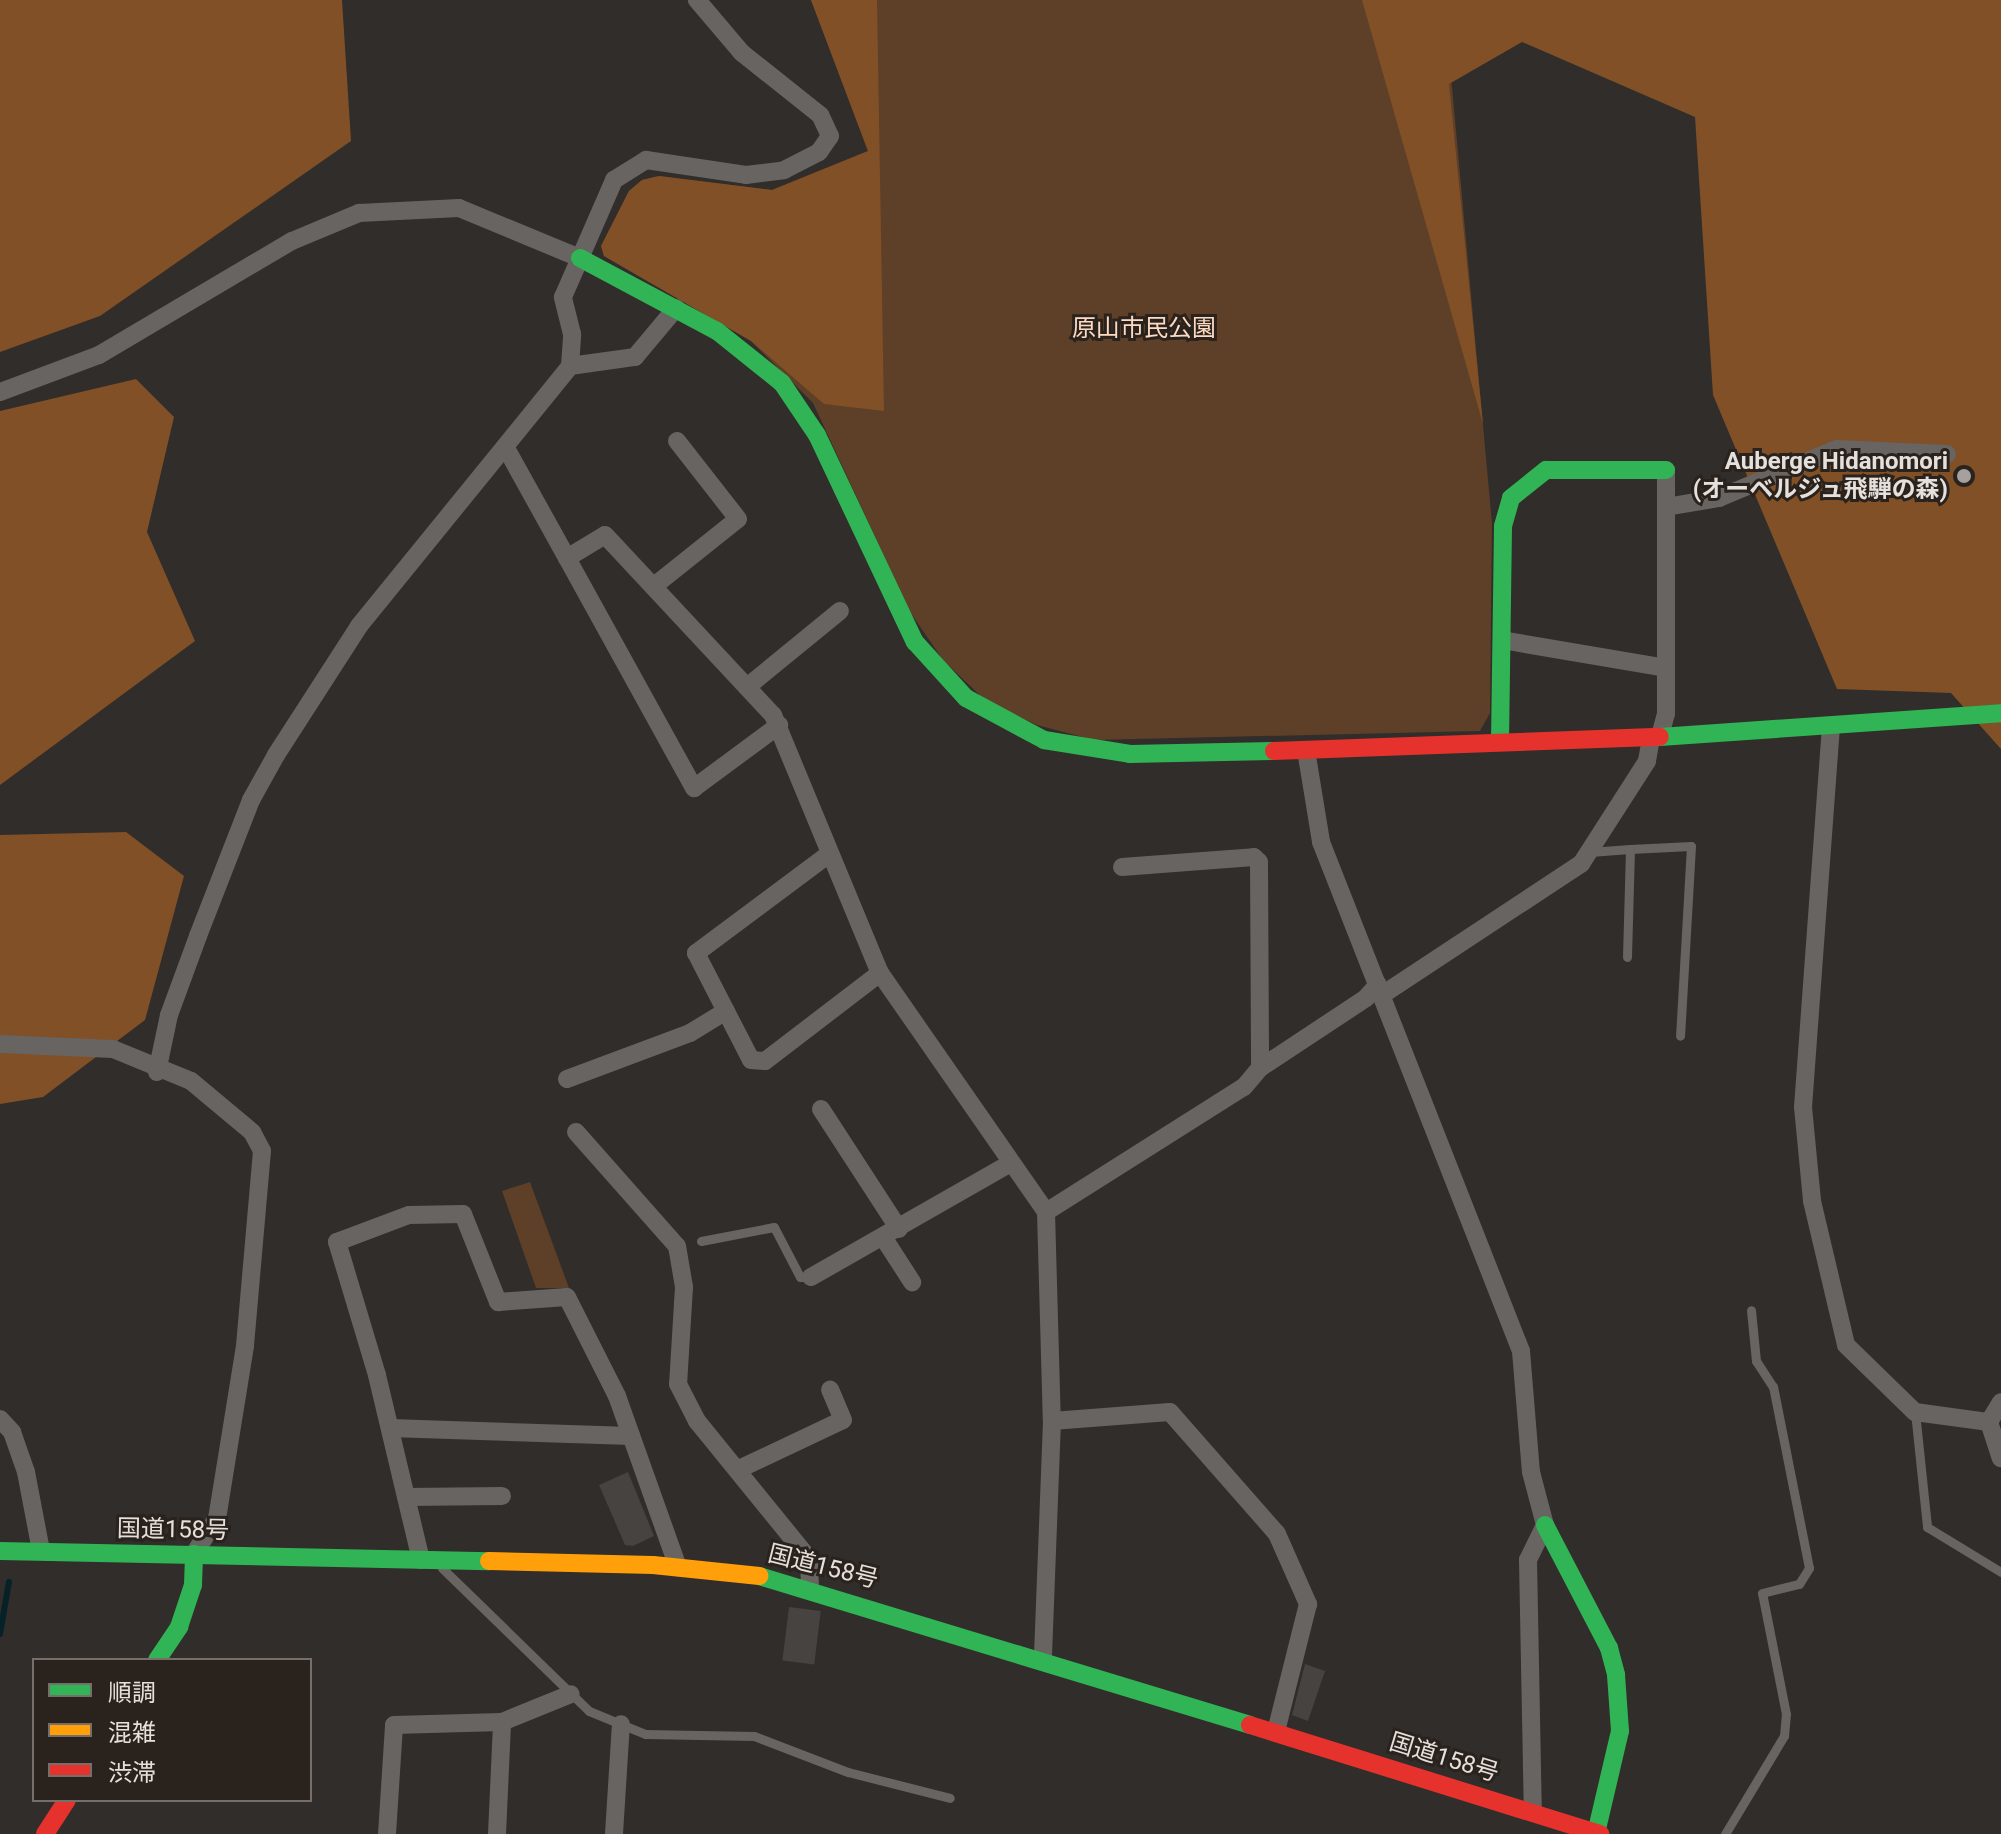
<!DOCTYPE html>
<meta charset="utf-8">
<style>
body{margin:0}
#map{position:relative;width:2001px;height:1834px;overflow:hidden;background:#302d2a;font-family:Roboto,"Noto Sans JP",sans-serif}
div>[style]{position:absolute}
.green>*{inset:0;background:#5e3f27}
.forest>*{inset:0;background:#815027}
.stream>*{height:6px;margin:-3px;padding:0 3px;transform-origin:3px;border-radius:3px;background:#072129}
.building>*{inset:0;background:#464341;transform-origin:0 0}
.lane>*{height:9px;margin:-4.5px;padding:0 4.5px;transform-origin:4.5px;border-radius:4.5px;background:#676461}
.street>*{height:18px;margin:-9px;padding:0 9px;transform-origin:9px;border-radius:9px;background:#676461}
.fast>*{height:18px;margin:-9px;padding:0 9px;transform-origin:9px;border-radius:9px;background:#30b455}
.slow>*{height:18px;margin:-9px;padding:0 9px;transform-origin:9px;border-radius:9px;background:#ff9f0a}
.jam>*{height:18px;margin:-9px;padding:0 9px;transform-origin:9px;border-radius:9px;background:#e5322d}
.dots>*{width:22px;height:22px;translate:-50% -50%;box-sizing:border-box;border:4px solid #2a221d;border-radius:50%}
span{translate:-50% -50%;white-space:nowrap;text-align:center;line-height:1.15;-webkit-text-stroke:6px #2a221d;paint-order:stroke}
.park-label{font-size:24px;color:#fcd9c0}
.poi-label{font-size:24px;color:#e6e0dd;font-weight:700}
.right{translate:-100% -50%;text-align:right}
.street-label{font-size:24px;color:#e6e0dd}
.legend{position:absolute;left:32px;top:1658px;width:280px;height:144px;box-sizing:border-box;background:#2a221d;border:2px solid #756e6a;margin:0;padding:10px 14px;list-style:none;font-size:24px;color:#e6e0dd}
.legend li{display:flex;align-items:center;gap:16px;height:40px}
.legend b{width:40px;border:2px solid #756e6a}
</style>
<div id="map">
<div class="green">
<div style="clip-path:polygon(811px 0,1444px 0,1492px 523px,1490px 713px,1480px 731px,1094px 740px,1037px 725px,987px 702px,943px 660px,910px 612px,813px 403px,751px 341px,604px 256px,601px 246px,629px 191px,642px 180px,659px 176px,772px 190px,868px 151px)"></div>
<div style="clip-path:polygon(530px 1182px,569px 1288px,536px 1288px,502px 1191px)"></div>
</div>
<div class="forest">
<div style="clip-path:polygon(0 0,342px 0,351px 141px,100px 316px,0 352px)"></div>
<div style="clip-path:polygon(811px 0,877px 0,884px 411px,824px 404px,751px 341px,604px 256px,601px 246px,629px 191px,642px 180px,659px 176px,772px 190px,868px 151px)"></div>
<div style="clip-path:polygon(1362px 0,2001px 0,2001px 749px,1951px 693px,1837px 689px,1713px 395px,1695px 117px,1522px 42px,1449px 84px,1483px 424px)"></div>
<div style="clip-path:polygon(136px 379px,174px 417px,147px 532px,195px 641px,0 785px,0 411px)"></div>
<div style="clip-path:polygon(126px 832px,184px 876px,145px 1020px,43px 1097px,0 1104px,0 835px)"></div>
</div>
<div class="stream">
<div style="left:0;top:1634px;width:53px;rotate:-80.2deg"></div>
</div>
<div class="building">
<div style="clip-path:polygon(628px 1472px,654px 1536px,633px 1546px,625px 1545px,599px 1485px)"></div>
<div style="left:789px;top:1607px;width:32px;height:54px;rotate:7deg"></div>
<div style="clip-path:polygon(1305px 1664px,1325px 1671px,1308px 1721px,1292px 1715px)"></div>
</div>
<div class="lane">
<div style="left:1630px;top:849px;width:61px;rotate:-2.8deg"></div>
<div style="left:1691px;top:846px;width:190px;rotate:93.3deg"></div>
<div style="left:1590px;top:852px;width:40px;rotate:-4.3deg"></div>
<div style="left:1630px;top:849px;width:108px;rotate:91.6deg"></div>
<div style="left:701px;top:1241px;width:74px;rotate:-10.9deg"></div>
<div style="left:774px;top:1227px;width:56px;rotate:62.5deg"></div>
<div style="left:800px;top:1277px;width:11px"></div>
<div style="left:1915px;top:1412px;width:116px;rotate:84deg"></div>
<div style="left:1927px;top:1527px;width:87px;rotate:31.3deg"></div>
<div style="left:442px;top:1568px;width:205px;rotate:44.2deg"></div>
<div style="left:589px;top:1711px;width:61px;rotate:22.3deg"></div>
<div style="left:645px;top:1734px;width:109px;rotate:1.1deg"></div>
<div style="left:754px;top:1736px;width:101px;rotate:21deg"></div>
<div style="left:848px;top:1772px;width:105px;rotate:14.3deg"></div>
<div style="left:1725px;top:1834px;width:114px;rotate:-59deg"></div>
<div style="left:1784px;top:1736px;width:22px;rotate:-85deg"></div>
<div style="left:1786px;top:1714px;width:123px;rotate:-101.2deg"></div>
<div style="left:1762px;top:1593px;width:38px;rotate:-14deg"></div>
<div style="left:1799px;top:1584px;width:19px;rotate:-58deg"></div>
<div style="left:1809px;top:1568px;width:185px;rotate:-101.2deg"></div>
<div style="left:1773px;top:1387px;width:31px;rotate:-123deg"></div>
<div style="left:1756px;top:1361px;width:51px;rotate:-95.6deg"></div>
</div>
<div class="street">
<div style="left:570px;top:366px;width:66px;rotate:-7.9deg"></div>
<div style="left:635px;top:357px;width:64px;rotate:-50.1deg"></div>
<div style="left:0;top:392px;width:106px;rotate:-20.5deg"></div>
<div style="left:99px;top:355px;width:224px;rotate:-30.6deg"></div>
<div style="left:292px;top:241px;width:73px;rotate:-22.7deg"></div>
<div style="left:359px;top:213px;width:100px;rotate:-2.9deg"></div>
<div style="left:459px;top:208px;width:131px;rotate:22.5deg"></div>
<div style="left:506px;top:448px;width:126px;rotate:61deg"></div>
<div style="left:567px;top:558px;width:44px;rotate:-31.2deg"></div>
<div style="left:605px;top:535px;width:246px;rotate:47deg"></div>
<div style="left:773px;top:715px;width:279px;rotate:67.5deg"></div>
<div style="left:880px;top:973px;width:291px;rotate:55.2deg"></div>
<div style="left:1046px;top:1212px;width:209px;rotate:88.4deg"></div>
<div style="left:1052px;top:1421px;width:234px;rotate:92.2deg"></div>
<div style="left:1666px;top:507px;width:54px;rotate:-9.6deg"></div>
<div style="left:1719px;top:498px;width:128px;rotate:-22.6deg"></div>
<div style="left:1837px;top:449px;width:110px;rotate:2.6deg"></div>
<div style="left:567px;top:558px;width:263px;rotate:61.1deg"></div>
<div style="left:694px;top:788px;width:106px;rotate:-36.5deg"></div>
<div style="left:654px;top:586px;width:107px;rotate:-38.6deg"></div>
<div style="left:738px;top:519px;width:99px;rotate:-128deg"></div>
<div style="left:1502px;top:640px;width:166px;rotate:9.7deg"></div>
<div style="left:747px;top:687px;width:120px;rotate:-39.3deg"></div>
<div style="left:1831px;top:726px;width:382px;rotate:94.2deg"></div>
<div style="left:1803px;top:1107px;width:94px;rotate:84.5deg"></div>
<div style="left:1812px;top:1201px;width:148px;rotate:76.7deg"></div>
<div style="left:1846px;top:1345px;width:96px;rotate:44.2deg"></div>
<div style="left:1915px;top:1412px;width:75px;rotate:7.7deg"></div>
<div style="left:1660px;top:736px;width:23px;rotate:-75deg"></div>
<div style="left:1666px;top:714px;width:244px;rotate:-90deg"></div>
<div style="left:1306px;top:750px;width:93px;rotate:80.7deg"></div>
<div style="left:1321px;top:842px;width:547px;rotate:68.55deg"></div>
<div style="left:1521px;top:1351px;width:121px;rotate:85.3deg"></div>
<div style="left:1531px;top:1472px;width:55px;rotate:75.2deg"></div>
<div style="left:1545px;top:1525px;width:39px;rotate:116deg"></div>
<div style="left:1528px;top:1560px;width:250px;rotate:88.9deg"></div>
<div style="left:829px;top:854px;width:166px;rotate:143.3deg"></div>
<div style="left:696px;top:953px;width:120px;rotate:62.8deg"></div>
<div style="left:751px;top:1060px;width:14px;rotate:4deg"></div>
<div style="left:765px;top:1061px;width:145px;rotate:-37.4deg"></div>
<div style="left:1122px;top:867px;width:132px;rotate:-4.3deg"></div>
<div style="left:1254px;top:857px;width:7px;rotate:45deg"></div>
<div style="left:1259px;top:862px;width:206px;rotate:89.7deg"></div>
<div style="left:1385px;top:993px;width:235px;rotate:-33.4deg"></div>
<div style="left:1581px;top:864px;width:122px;rotate:-57.3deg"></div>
<div style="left:1647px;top:761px;width:23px;rotate:-80deg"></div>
<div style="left:0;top:1044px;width:113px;rotate:2.5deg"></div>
<div style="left:113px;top:1049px;width:84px;rotate:22.3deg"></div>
<div style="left:191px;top:1081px;width:80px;rotate:39.9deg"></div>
<div style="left:252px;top:1132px;width:21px;rotate:62deg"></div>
<div style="left:262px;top:1151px;width:196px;rotate:95deg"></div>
<div style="left:245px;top:1346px;width:174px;rotate:99.2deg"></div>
<div style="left:217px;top:1518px;width:43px;rotate:122.6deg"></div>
<div style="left:157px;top:1072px;width:58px;rotate:-78.1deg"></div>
<div style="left:169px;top:1015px;width:84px;rotate:-69.8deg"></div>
<div style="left:198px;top:936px;width:146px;rotate:-68.7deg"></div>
<div style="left:251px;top:800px;width:51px;rotate:-60.9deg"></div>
<div style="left:276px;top:755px;width:153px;rotate:-57.2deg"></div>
<div style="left:359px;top:626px;width:335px;rotate:-50.9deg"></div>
<div style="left:570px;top:366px;width:32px;rotate:-86deg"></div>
<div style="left:572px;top:334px;width:38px;rotate:-104deg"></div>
<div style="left:563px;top:297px;width:128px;rotate:-66.4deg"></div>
<div style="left:614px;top:180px;width:38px;rotate:-32deg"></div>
<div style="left:646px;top:160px;width:101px;rotate:8.5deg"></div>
<div style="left:746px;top:175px;width:38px;rotate:-7deg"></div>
<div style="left:784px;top:170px;width:39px;rotate:-27deg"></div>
<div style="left:819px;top:152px;width:19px;rotate:-55deg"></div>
<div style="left:830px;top:136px;width:23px;rotate:-115deg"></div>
<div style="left:820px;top:115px;width:100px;rotate:-141.5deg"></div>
<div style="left:742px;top:53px;width:70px;rotate:-130.3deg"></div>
<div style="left:567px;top:1079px;width:131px;rotate:-20.5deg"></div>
<div style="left:690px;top:1033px;width:42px;rotate:-31.4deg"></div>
<div style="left:821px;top:1109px;width:143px;rotate:57deg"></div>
<div style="left:576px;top:1132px;width:152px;rotate:48.5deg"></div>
<div style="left:677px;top:1246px;width:42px;rotate:80.3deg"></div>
<div style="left:684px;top:1287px;width:97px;rotate:93.5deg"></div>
<div style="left:678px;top:1384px;width:42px;rotate:62.8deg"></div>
<div style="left:697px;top:1421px;width:178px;rotate:50.9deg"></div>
<div style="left:809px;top:1559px;width:26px;rotate:88deg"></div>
<div style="left:1046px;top:1212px;width:234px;rotate:-32.3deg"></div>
<div style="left:1244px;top:1087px;width:25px;rotate:-50deg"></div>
<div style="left:1260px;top:1068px;width:127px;rotate:-33.4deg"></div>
<div style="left:1366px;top:998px;width:18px;rotate:-49deg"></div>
<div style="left:883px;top:1237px;width:54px;rotate:57.2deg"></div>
<div style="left:811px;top:1277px;width:230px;rotate:-29.7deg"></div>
<div style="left:0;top:1419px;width:18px;rotate:47deg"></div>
<div style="left:12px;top:1432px;width:42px;rotate:70.7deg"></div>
<div style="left:26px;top:1472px;width:80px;rotate:79.2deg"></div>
<div style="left:1052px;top:1421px;width:118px;rotate:-4.4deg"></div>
<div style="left:1170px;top:1412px;width:162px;rotate:48.7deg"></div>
<div style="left:1277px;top:1534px;width:77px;rotate:66.1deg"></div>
<div style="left:1308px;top:1604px;width:131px;rotate:104.1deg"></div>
<div style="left:1989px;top:1422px;width:38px;rotate:72deg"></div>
<div style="left:1989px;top:1422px;width:23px;rotate:-59deg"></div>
<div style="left:390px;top:1428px;width:241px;rotate:1.9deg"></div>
<div style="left:737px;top:1470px;width:117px;rotate:-25.3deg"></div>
<div style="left:843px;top:1420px;width:33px;rotate:-113deg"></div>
<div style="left:406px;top:1497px;width:96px;rotate:-0.6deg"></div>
<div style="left:421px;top:1560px;width:190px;rotate:-103.4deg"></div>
<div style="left:377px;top:1375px;width:139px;rotate:-106.7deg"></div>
<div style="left:337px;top:1242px;width:77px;rotate:-20.6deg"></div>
<div style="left:409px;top:1215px;width:54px;rotate:-1.1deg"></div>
<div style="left:463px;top:1214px;width:95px;rotate:68.3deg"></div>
<div style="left:498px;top:1302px;width:69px;rotate:-4.1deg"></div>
<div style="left:567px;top:1297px;width:111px;rotate:63.2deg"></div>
<div style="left:617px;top:1396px;width:182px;rotate:70.4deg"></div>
<div style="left:387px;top:1834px;width:109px;rotate:-86.3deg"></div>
<div style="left:394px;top:1725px;width:108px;rotate:-1.6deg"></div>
<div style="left:502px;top:1722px;width:74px;rotate:-22.1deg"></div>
<div style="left:497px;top:1834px;width:112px;rotate:-87.4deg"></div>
<div style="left:614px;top:1834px;width:110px;rotate:-86.4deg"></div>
</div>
<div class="fast">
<div style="left:580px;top:258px;width:155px;rotate:28.1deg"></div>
<div style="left:717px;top:331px;width:83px;rotate:38.7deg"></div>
<div style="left:782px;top:383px;width:63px;rotate:56.1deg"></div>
<div style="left:817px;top:435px;width:229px;rotate:64.7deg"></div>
<div style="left:915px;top:642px;width:76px;rotate:47.7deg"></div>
<div style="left:966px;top:698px;width:89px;rotate:28.3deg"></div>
<div style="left:1044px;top:740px;width:87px;rotate:9.2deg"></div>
<div style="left:1130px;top:754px;width:144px;rotate:-1.2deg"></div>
<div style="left:1660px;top:737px;width:342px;rotate:-4deg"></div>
<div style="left:1500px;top:742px;width:216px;rotate:-89.2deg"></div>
<div style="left:1503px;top:526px;width:29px;rotate:-74deg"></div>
<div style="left:1511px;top:498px;width:45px;rotate:-38.7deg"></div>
<div style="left:1546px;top:470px;width:120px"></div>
<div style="left:1545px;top:1525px;width:139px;rotate:62.5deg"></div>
<div style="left:1609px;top:1648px;width:28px;rotate:75deg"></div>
<div style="left:1616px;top:1675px;width:56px;rotate:85.9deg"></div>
<div style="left:1620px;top:1731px;width:105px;rotate:103.2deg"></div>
<div style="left:0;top:1551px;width:489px;rotate:1.2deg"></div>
<div style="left:759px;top:1576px;width:513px;rotate:16.88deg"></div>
<div style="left:157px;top:1660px;width:40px;rotate:-56deg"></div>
<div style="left:179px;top:1627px;width:44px;rotate:-71.6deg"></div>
<div style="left:193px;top:1585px;width:31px;rotate:-88deg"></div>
</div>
<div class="slow">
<div style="left:489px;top:1561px;width:164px;rotate:1.4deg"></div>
<div style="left:653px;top:1565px;width:107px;rotate:5.9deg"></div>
</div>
<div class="jam">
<div style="left:1274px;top:751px;width:386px;rotate:-2.1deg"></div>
<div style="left:1250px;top:1725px;width:367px;rotate:17.3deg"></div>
<div style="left:45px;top:1834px;width:40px;rotate:-57.1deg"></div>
</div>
<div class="dots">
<div style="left:1964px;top:476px;background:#a6a19e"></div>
</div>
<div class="park-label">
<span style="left:1144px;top:329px">原山市民公園</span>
</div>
<div class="poi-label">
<span class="right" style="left:1948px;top:476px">Auberge Hidanomori<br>(オーベルジュ飛騨の森)</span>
</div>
<div class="street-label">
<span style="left:173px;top:1530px;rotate:1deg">国道158号</span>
<span style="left:823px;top:1567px;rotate:14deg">国道158号</span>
<span style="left:1444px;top:1758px;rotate:17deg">国道158号</span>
</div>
<ul class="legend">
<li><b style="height:10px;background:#30b455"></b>順調</li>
<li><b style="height:10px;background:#ff9f0a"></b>混雑</li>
<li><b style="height:10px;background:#e5322d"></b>渋滞</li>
</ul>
</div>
